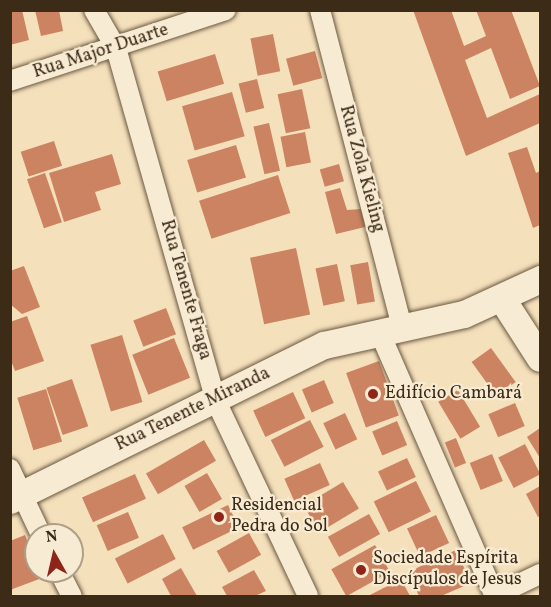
<!DOCTYPE html>
<meta charset="utf-8">
<style>
body{margin:0}
#map{position:relative;width:551px;height:607px;overflow:hidden;background:#f5e0bc;font-family:Vollkorn,serif}
div>[style]{position:absolute}
.building>*{inset:0;background:#cc8362;transform-origin:0 0}
.roads{filter:drop-shadow(0 0 2px #6a5840) drop-shadow(0 0 2px #6a5840)}
.street>*{height:20px;margin:-10px;padding:0 10px;transform-origin:10px;border-radius:10px;background:#f8ebd3}
.secondary>*{height:27px;margin:-13.5px;padding:0 13.5px;transform-origin:13.5px;border-radius:13.5px;background:#f8ebd3}
.dots>*{width:16px;height:16px;translate:-50% -50%;box-sizing:border-box;border:3px solid #f8ebd3;border-radius:50%}
span{translate:-50% -50%;white-space:nowrap;text-align:center;line-height:1.15;-webkit-text-stroke:4.5px #f8ebd3;paint-order:stroke}
.street-label{font-size:18px;color:#3c2b17}
.poi-label{font-size:18px;color:#3c2b17}
.left{translate:0 -50%;text-align:left}
.frame{position:absolute;inset:0;border:12px solid #3c2b17;pointer-events:none}
.north{position:absolute;left:24px;top:523px;width:60px;height:60px;box-sizing:border-box;background:#f8ebd3;border:2px solid #ad9e88;border-radius:50%;rotate:352deg;font-size:16px;font-weight:700;line-height:24px;text-align:center;color:#3c2b17}
.north::after{content:'';display:block;margin:auto;width:21px;height:27px;background:#8f2418;clip-path:polygon(50% 0,100% 100%,50% 72%,0 100%)}
</style>
<div id="map">
<div class="building">
<div style="clip-path:polygon(22px 10px,29px 40px,10px 45px,10px 12px)"></div>
<div style="clip-path:polygon(35px 10px,59px 10px,63px 31px,41px 36px)"></div>
<div style="clip-path:polygon(413px 10px,451px 10px,464px 46px,486px 36px,476px 10px,511px 10px,540px 86px,510px 99px,491px 48px,465px 60px,487px 118px,540px 94px,540px 123px,466px 156px)"></div>
<div style="left:273px;top:34px;width:38px;height:23px;rotate:79deg"></div>
<div style="left:315px;top:51px;width:28px;height:30px;rotate:75deg"></div>
<div style="left:215px;top:54px;width:31px;height:60px;rotate:73deg"></div>
<div style="left:257px;top:79px;width:30px;height:19px;rotate:76deg"></div>
<div style="left:302px;top:89px;width:40px;height:25px;rotate:78deg"></div>
<div style="left:232px;top:92px;width:46px;height:52px;rotate:74deg"></div>
<div style="left:269px;top:123px;width:49px;height:16px;rotate:77deg"></div>
<div style="left:305px;top:132px;width:31px;height:25px;rotate:79deg"></div>
<div style="left:54px;top:141px;width:26px;height:35px;rotate:72deg"></div>
<div style="left:236px;top:145px;width:34px;height:51px;rotate:73deg"></div>
<div style="clip-path:polygon(527px 147px,536px 173px,540px 171px,540px 225px,533px 228px,508px 153px)"></div>
<div style="clip-path:polygon(112px 154px,121px 184px,95px 192px,101px 210px,64px 222px,49px 173px)"></div>
<div style="left:339px;top:164px;width:18px;height:20px;rotate:74deg"></div>
<div style="left:45px;top:173px;width:52px;height:19px;rotate:71deg"></div>
<div style="left:278px;top:175px;width:40px;height:83px;rotate:72deg"></div>
<div style="clip-path:polygon(340px 188px,347px 210px,361px 209px,365px 227px,336px 234px,325px 192px)"></div>
<div style="left:296px;top:248px;width:68px;height:47px;rotate:78deg"></div>
<div style="left:368px;top:262px;width:40px;height:18px;rotate:80deg"></div>
<div style="left:337px;top:264px;width:38px;height:22px;rotate:78deg"></div>
<div style="clip-path:polygon(24px 266px,40px 307px,22px 314px,10px 304px,10px 271px)"></div>
<div style="left:166px;top:308px;width:28px;height:35px;rotate:69deg"></div>
<div style="clip-path:polygon(27px 316px,44px 361px,15px 371px,10px 358px,10px 322px)"></div>
<div style="left:122px;top:335px;width:70px;height:33px;rotate:73deg"></div>
<div style="left:174px;top:338px;width:43px;height:45px;rotate:68deg"></div>
<div style="left:491px;top:348px;width:42px;height:24px;rotate:54deg"></div>
<div style="left:379px;top:361px;width:58px;height:35px;rotate:70deg"></div>
<div style="left:72px;top:379px;width:50px;height:27px;rotate:71deg"></div>
<div style="left:324px;top:380px;width:25px;height:24px;rotate:67deg"></div>
<div style="left:46px;top:389px;width:55px;height:30px;rotate:73deg"></div>
<div style="left:458px;top:390px;width:43px;height:23px;rotate:59deg"></div>
<div style="left:293px;top:392px;width:29px;height:44px;rotate:65deg"></div>
<div style="left:515px;top:403px;width:25px;height:29px;rotate:67deg"></div>
<div style="left:345px;top:413px;width:29px;height:24px;rotate:65deg"></div>
<div style="left:310px;top:420px;width:30px;height:44px;rotate:63deg"></div>
<div style="left:397px;top:421px;width:26px;height:27px;rotate:67deg"></div>
<div style="clip-path:polygon(540px 428px,540px 458px,527px 437px)"></div>
<div style="left:456px;top:438px;width:27px;height:12px;rotate:68deg"></div>
<div style="left:204px;top:440px;width:24px;height:67px;rotate:60deg"></div>
<div style="left:525px;top:444px;width:34px;height:30px;rotate:63deg"></div>
<div style="left:492px;top:454px;width:29px;height:24px;rotate:68deg"></div>
<div style="left:407px;top:458px;width:21px;height:32px;rotate:65deg"></div>
<div style="left:320px;top:463px;width:24px;height:39px;rotate:66deg"></div>
<div style="left:207px;top:473px;width:30px;height:26px;rotate:60deg"></div>
<div style="left:135px;top:474px;width:27px;height:58px;rotate:66deg"></div>
<div style="left:416px;top:481px;width:34px;height:47px;rotate:64deg"></div>
<div style="left:343px;top:482px;width:31px;height:46px;rotate:59deg"></div>
<div style="clip-path:polygon(540px 486px,540px 516px,538px 517px,526px 494px)"></div>
<div style="left:228px;top:505px;width:25px;height:51px;rotate:64deg"></div>
<div style="left:128px;top:512px;width:28px;height:34px;rotate:67deg"></div>
<div style="left:369px;top:514px;width:23px;height:47px;rotate:61deg"></div>
<div style="left:436px;top:515px;width:31px;height:32px;rotate:65deg"></div>
<div style="left:249px;top:533px;width:25px;height:37px;rotate:61deg"></div>
<div style="left:163px;top:534px;width:28px;height:54px;rotate:63deg"></div>
<div style="clip-path:polygon(25px 535px,42px 578px,10px 590px,10px 541px)"></div>
<div style="left:375px;top:545px;width:31px;height:50px;rotate:61deg"></div>
<div style="clip-path:polygon(456px 550px,471px 583px,441px 596px,419px 596px,408px 572px)"></div>
<div style="clip-path:polygon(181px 568px,197px 596px,171px 596px,162px 579px)"></div>
<div style="clip-path:polygon(254px 570px,266px 591px,255px 596px,227px 596px,222px 587px)"></div>
<div style="clip-path:polygon(401px 579px,410px 596px,368px 596px)"></div>
</div>
<div class="roads">
<div class="street">
<div style="left:94px;top:10px;width:44px;rotate:59.9deg"></div>
<div style="left:116px;top:48px;width:365px;rotate:74.2deg"></div>
<div style="left:215px;top:399px;width:218px;rotate:64.7deg"></div>
<div style="left:320px;top:10px;width:327px;rotate:75.5deg"></div>
<div style="left:10px;top:81px;width:227px;rotate:-18.2deg"></div>
<div style="left:379px;top:331px;width:289px;rotate:66.4deg"></div>
<div style="left:10px;top:469px;width:73px;rotate:64.8deg"></div>
<div style="left:59px;top:571px;width:28px;rotate:63deg"></div>
<div style="left:494px;top:596px;width:51px;rotate:-25.6deg"></div>
</div>
<div class="secondary">
<div style="left:502px;top:299px;width:70px;rotate:57.2deg"></div>
<div style="left:10px;top:500px;width:350px;rotate:-26.3deg"></div>
<div style="left:324px;top:345px;width:143px;rotate:-12.5deg"></div>
<div style="left:464px;top:314px;width:84px;rotate:-24.7deg"></div>
</div>
</div>
<div class="dots">
<div style="left:373px;top:394px;background:#8f2418"></div>
<div style="left:219px;top:517px;background:#8f2418"></div>
<div style="left:361px;top:570px;background:#8f2418"></div>
</div>
<div class="street-label">
<span style="left:101px;top:52px;rotate:-18deg">Rua Major Duarte</span>
<span style="left:361px;top:169px;rotate:75deg">Rua Zola Kieling</span>
<span style="left:185px;top:290px;rotate:74deg">Rua Tenente Fraga</span>
<span style="left:193px;top:410px;rotate:-26deg">Rua Tenente Miranda</span>
</div>
<div class="poi-label">
<span class="left" style="left:385px;top:394px">Edifício Cambará</span>
<span class="left" style="left:231px;top:517px">Residencial<br>Pedra do Sol</span>
<span class="left" style="left:373px;top:570px">Sociedade Espírita<br>Discípulos de Jesus</span>
</div>
<div class="frame"></div>
<div class="north">N</div>
</div>
